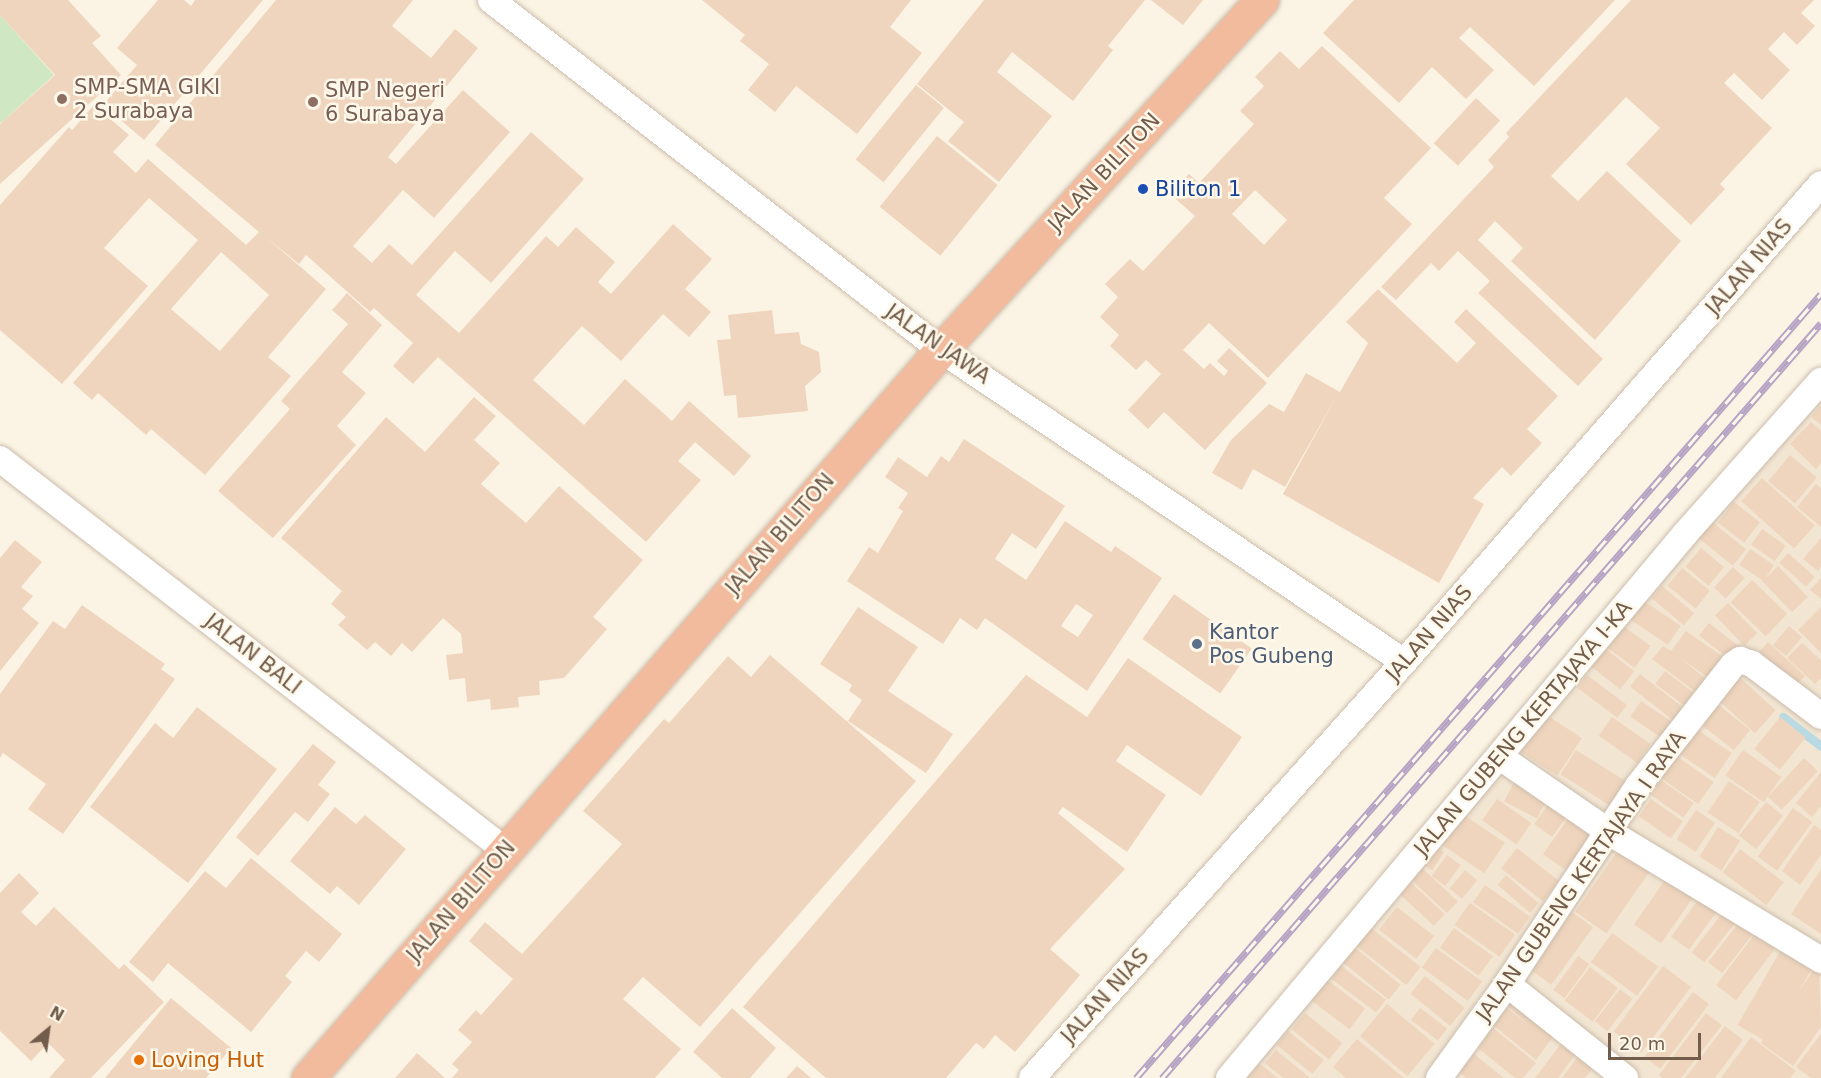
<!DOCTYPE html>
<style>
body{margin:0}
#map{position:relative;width:1821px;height:1078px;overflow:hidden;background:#fbf4e4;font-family:"DejaVu Sans",sans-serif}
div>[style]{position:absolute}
.residential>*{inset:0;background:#f2e6d3}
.green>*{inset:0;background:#cfe8c3}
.stream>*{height:9px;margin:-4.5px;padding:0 4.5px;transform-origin:4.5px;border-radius:4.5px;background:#badae3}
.building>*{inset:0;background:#efd5bd;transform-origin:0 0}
.roads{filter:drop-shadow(0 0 2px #ccbcab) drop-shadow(0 0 2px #ccbcab)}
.street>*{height:26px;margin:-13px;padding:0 13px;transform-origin:13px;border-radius:13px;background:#fff}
.highway>*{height:33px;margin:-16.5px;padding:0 16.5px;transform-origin:16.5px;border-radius:16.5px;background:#f2bb9e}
.rail>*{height:7px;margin-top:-3.5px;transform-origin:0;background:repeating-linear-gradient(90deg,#fef8ea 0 14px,#b7a3c4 0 28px);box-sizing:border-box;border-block:2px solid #b7a3c4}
.dots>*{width:16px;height:16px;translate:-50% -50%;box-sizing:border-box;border:3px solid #fef8ea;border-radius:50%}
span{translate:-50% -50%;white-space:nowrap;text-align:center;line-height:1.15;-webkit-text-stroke:5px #fef8ea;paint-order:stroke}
.education-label{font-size:21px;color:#785e54}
.left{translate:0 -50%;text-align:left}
.street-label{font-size:21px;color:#725c4b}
.transit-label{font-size:21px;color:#164399}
.service-label{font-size:21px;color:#4e5e75}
.food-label{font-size:21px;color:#c56008}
.north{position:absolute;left:18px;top:1000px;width:60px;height:60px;-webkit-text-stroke:4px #fef8ea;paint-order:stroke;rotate:29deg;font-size:16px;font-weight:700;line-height:24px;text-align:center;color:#725c4b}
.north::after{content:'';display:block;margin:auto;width:21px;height:27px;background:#725c4b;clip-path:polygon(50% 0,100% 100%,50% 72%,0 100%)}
.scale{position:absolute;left:1608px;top:1033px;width:93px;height:27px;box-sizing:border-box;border:3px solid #725c4b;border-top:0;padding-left:8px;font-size:18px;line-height:21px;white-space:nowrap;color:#725c4b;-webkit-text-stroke:4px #fef8ea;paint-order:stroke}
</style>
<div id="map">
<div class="residential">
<div style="clip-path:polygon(1821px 370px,1821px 1078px,1213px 1078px,1350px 921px)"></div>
</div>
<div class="green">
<div style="clip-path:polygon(0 15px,54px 75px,1px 123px,0 122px)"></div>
</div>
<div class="stream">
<div style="left:1783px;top:717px;width:48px;rotate:37.3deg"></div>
</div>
<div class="building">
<div style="clip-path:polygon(0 0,68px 0,101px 36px,92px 43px,121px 75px,0 184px,0 124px,55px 75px,0 15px)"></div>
<div style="clip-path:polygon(158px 0,184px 0,191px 6px,195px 0,263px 0,144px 140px,103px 105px,137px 65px,117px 48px)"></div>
<div style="clip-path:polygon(evenodd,276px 0,413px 0,392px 26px,431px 58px,455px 29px,478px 48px,388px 157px,396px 164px,463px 90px,510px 132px,434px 218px,403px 190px,353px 246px,372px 263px,389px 244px,412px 265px,531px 132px,584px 179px,491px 283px,455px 251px,416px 295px,459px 333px,546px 236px,558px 247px,576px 227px,615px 262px,598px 282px,611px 294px,673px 224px,712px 259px,685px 289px,711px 312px,689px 337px,663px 314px,621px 361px,582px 326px,533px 380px,584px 425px,625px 379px,672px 421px,689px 401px,751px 456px,734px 476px,695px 442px,678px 461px,701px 480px,646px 542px,438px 357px,413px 384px,393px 366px,413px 343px,374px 308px,370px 312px,306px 255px,299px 264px,266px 237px,326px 289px,268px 357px,291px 376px,205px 475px,151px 429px,146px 435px,98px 393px,92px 400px,73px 383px,198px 240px,149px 198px,104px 248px,148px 286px,62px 384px,0 330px,0 205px,69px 127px,72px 130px,94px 105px,129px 135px,113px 152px,136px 173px,148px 159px,246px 245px,259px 232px,155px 145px,276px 0,221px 252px,269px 295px,220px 351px,171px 309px,221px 252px)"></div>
<div style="clip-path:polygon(702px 0,911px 0,890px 27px,922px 53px,857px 134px,796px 86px,775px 112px,748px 90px,769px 64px,740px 41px,745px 35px)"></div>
<div style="clip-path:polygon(984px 0,1145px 0,1108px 46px,1113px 50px,1073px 101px,1012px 52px,997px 72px,1052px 116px,999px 182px,948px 141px,964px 122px,917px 84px)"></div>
<div style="clip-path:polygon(1151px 0,1203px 0,1183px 25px)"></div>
<div style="clip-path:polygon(1354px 0,1615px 0,1534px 86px,1470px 27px,1459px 38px,1494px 70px,1466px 99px,1432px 67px,1399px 103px,1323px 33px)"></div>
<div style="clip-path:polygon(1631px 0,1814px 0,1801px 13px,1815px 26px,1797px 45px,1784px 32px,1768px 49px,1790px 70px,1762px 100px,1734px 73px,1724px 83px,1772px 128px,1720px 184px,1725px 189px,1691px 225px,1626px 164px,1660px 128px,1626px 97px,1551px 176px,1578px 201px,1607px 171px,1681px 241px,1595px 340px,1511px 261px,1523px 248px,1495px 221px,1478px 240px,1603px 359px,1578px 386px,1478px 293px,1490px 281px,1458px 251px,1439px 271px,1431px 263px,1396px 300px,1381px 287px,1494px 167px,1488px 160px,1509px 137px,1506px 133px)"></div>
<div style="clip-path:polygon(evenodd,1322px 46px,1431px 148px,1384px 198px,1412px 224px,1268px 378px,1209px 323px,1183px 350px,1204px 369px,1210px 363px,1224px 376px,1228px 371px,1217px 361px,1229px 348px,1267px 383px,1205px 450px,1164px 412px,1148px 429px,1128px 410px,1161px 374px,1146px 360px,1136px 370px,1110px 346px,1119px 335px,1100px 317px,1118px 297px,1105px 284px,1130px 259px,1143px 271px,1195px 216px,1170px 194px,1189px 174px,1199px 183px,1254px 124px,1240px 111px,1264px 86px,1255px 77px,1280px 51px,1299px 69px,1322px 46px,1255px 190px,1287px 220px,1264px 245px,1232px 214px,1255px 190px)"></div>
<div style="left:916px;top:85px;width:36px;height:96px;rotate:39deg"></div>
<div style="left:1476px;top:98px;width:33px;height:62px;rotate:43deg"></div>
<div style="left:937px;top:136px;width:78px;height:91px;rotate:39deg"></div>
<div style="clip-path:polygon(1378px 289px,1457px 363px,1476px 343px,1454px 322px,1466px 309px,1558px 396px,1527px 429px,1542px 443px,1511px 476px,1502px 467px,1473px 498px,1484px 504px,1439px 583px,1283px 494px,1336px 397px,1285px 487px,1253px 469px,1242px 490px,1212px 473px,1231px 440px,1269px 404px,1284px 412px,1306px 373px,1340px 392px,1368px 343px,1346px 322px)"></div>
<div style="clip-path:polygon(347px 293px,382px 325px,342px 372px,366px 393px,337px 426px,356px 445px,273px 538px,218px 491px,290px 409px,281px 401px,348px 324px,332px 310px)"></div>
<div style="clip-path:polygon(772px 310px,775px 334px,799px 332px,801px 344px,819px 352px,821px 372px,805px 386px,808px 411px,738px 418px,736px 395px,724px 396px,717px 340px,731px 339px,728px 315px)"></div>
<div style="clip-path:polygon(474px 397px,496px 416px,474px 440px,500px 463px,481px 484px,526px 523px,559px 486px,643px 560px,593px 617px,607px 629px,564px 678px,539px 681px,540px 695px,518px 697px,519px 707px,491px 710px,490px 699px,467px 702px,465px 678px,449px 680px,446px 655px,463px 653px,461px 634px,443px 618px,412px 652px,402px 643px,391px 656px,375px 642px,367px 650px,338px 625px,346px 617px,331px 604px,342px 591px,281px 538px,386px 417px,425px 452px)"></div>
<div style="clip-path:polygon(1821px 405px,1821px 425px,1811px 417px)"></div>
<div style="clip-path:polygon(1811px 422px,1821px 431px,1821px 463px,1816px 469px,1790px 444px)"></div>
<div style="clip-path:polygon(evenodd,964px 439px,1065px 506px,1036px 549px,1012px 533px,995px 559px,1026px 580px,1065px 521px,1111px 552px,1115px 546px,1162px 578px,1087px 691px,985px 618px,977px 630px,960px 618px,943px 644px,847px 581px,869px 547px,878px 553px,903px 511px,898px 508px,908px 493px,885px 477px,898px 457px,927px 477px,941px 456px,949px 462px,964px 439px,1076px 604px,1093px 615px,1078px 637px,1061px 626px,1076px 604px)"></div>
<div style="left:1790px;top:455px;width:35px;height:34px;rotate:40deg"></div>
<div style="left:1762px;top:478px;width:71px;height:31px;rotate:42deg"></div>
<div style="clip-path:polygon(1816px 484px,1821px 488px,1821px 527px,1797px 507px)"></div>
<div style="left:1734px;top:502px;width:33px;height:26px;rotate:38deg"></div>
<div style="left:1711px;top:521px;width:45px;height:21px;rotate:39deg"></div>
<div style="left:1762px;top:529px;width:29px;height:19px;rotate:35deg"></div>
<div style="clip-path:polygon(1821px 538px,1821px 566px,1818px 571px,1803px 559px)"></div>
<div style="clip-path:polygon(15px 540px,42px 562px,21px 587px,33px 596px,22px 609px,39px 623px,0 671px,0 558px)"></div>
<div style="left:1701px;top:548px;width:30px;height:24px;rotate:40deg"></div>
<div style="left:1750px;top:549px;width:29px;height:19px;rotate:34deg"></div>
<div style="left:1788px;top:553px;width:36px;height:13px;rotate:42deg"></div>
<div style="left:1778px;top:566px;width:43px;height:22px;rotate:46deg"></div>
<div style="left:1733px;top:567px;width:16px;height:28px;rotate:43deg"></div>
<div style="left:1682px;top:568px;width:36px;height:23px;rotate:39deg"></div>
<div style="clip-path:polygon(1821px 578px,1821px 599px,1810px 590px)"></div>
<div style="left:1752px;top:580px;width:49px;height:31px;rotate:44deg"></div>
<div style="left:1662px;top:586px;width:42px;height:16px;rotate:40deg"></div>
<div style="left:1174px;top:594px;width:95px;height:55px;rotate:35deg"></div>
<div style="left:1635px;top:595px;width:55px;height:23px;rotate:34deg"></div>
<div style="left:1728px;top:603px;width:42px;height:18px;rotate:46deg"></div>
<div style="clip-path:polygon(82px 605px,165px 664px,161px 669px,175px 679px,63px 834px,28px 809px,46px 784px,3px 753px,0 758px,0 694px,53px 621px,65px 629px)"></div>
<div style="clip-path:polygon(858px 607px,918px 647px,888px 691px,953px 734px,926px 773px,848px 721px,862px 700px,849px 691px,852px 685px,820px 664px)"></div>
<div style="clip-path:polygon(1821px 607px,1821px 653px,1798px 630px)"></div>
<div style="left:1619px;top:623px;width:39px;height:27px;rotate:36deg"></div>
<div style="left:1709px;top:623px;width:39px;height:16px;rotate:38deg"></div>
<div style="left:1789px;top:626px;width:17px;height:25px;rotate:40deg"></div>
<div style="clip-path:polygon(1686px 631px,1725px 658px,1710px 679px,1682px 659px,1707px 680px,1697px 693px,1652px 659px,1663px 646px,1671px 651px)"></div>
<div style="clip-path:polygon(1768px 642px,1805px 676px,1790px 691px,1752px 660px)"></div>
<div style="clip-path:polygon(1802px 643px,1821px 660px,1821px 678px,1815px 684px,1787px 658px)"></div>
<div style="left:1602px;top:646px;width:41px;height:23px;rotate:38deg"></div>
<div style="clip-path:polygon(770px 655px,916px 781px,700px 1027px,643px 977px,623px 999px,681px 1049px,655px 1078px,452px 1078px,459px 1070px,452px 1064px,472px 1042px,458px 1030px,476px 1010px,481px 1015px,513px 979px,469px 941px,485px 922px,522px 954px,622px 844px,583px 811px,664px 719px,669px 723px,728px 656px,751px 677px)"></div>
<div style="clip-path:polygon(1128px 658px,1242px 737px,1201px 796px,1127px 745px,1116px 761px,1166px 795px,1127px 852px,1063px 807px,1058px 813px,1125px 869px,1050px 949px,1080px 975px,1015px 1052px,995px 1035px,984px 1049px,976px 1043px,946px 1078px,826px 1078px,743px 1007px,1026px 675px,1087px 717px)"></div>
<div style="left:1665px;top:671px;width:36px;height:16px;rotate:37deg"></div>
<div style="left:1640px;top:674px;width:55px;height:16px;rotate:38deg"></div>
<div style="left:1587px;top:675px;width:50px;height:16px;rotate:37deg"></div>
<div style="left:1740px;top:678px;width:48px;height:31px;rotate:42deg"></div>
<div style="left:1641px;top:701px;width:42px;height:19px;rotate:34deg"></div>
<div style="left:1717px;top:704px;width:42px;height:26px;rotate:38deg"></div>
<div style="clip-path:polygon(197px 707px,277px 769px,188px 883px,90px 807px,155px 723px,173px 738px)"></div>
<div style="left:1545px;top:714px;width:44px;height:45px;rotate:33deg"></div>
<div style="left:1612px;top:717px;width:47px;height:23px;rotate:35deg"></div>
<div style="left:1780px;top:717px;width:33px;height:41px;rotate:39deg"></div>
<div style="left:1696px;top:729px;width:43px;height:30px;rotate:34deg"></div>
<div style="clip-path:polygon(313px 744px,336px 762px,318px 785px,330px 794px,308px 822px,295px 812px,258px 856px,236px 837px)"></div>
<div style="left:1576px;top:750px;width:61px;height:29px;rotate:32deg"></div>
<div style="left:1743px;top:750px;width:47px;height:31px;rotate:35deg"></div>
<div style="left:1675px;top:755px;width:47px;height:27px;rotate:35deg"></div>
<div style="left:1804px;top:758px;width:19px;height:53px;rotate:43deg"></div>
<div style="clip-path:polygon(1821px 772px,1821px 806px,1812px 817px,1796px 803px)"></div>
<div style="left:1661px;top:780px;width:40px;height:18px;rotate:35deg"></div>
<div style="left:1729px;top:781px;width:37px;height:38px;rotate:34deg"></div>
<div style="left:1514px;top:782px;width:37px;height:22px;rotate:27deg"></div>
<div style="left:1553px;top:798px;width:22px;height:32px;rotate:36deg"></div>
<div style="left:1497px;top:799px;width:42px;height:26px;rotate:35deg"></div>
<div style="left:1651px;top:799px;width:39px;height:21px;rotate:35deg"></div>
<div style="left:1766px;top:802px;width:22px;height:43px;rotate:39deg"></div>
<div style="clip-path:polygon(335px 807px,356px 824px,365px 815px,406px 849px,359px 905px,337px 886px,330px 894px,290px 861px)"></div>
<div style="left:1793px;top:808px;width:24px;height:60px;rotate:36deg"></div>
<div style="left:1574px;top:810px;width:32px;height:54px;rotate:35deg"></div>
<div style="left:1696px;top:810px;width:23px;height:35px;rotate:34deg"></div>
<div style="left:1461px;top:813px;width:53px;height:37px;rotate:34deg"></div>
<div style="clip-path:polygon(1814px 825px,1821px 830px,1821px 855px,1800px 885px,1782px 871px)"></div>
<div style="left:1718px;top:827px;width:26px;height:35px;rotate:32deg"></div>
<div style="left:1624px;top:842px;width:38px;height:85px;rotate:35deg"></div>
<div style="left:1433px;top:845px;width:13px;height:22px;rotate:32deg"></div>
<div style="left:1517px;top:848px;width:53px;height:26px;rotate:38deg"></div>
<div style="left:1740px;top:849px;width:55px;height:29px;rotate:37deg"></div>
<div style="left:1447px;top:855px;width:17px;height:26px;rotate:36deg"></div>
<div style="clip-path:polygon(251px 858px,342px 934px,319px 962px,306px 951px,285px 976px,292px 982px,251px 1032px,168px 963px,153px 982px,129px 962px,205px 871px,226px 888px)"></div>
<div style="left:1422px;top:868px;width:49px;height:16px;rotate:43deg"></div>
<div style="clip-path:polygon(1821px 869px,1821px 934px,1791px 914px)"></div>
<div style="left:1465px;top:870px;width:16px;height:24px;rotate:40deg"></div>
<div style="clip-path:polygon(19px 873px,39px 893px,21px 912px,36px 926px,54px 907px,119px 969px,124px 964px,164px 1002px,91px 1078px,49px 1078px,65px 1060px,48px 1043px,31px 1061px,0 1031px,0 893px)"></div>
<div style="left:1670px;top:873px;width:33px;height:63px;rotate:35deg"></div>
<div style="left:1506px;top:875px;width:43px;height:13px;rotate:41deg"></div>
<div style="left:1406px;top:878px;width:53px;height:16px;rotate:43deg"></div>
<div style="left:1485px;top:885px;width:55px;height:21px;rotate:35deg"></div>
<div style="left:1703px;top:893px;width:22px;height:54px;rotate:36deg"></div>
<div style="left:1470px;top:903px;width:55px;height:27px;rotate:35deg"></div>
<div style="left:1728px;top:906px;width:16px;height:59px;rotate:38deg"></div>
<div style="left:1397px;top:907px;width:47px;height:29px;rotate:38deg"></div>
<div style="left:1572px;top:912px;width:26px;height:71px;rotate:36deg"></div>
<div style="left:1745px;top:915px;width:18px;height:60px;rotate:38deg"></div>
<div style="left:1367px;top:925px;width:68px;height:23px;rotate:38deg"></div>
<div style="left:1760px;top:927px;width:25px;height:73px;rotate:37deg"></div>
<div style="left:1454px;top:928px;width:48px;height:24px;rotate:36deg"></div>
<div style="left:1612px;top:933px;width:57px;height:36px;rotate:36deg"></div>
<div style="left:1786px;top:941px;width:36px;height:97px;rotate:30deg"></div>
<div style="left:1354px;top:947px;width:60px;height:19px;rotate:39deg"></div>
<div style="left:1436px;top:948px;width:57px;height:24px;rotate:36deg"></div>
<div style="left:1578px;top:956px;width:14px;height:42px;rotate:36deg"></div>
<div style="clip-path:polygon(1819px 963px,1821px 1027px,1793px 1066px,1761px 1043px)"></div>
<div style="left:1341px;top:966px;width:56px;height:16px;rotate:37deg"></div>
<div style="left:1663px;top:966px;width:35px;height:82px;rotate:37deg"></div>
<div style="left:1590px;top:967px;width:35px;height:42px;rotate:37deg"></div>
<div style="left:1318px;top:973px;width:59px;height:26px;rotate:37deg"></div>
<div style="left:1425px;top:976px;width:51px;height:23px;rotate:39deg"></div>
<div style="left:1620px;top:989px;width:16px;height:41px;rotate:38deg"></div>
<div style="clip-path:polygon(1515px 992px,1560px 1027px,1536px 1060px,1493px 1025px,1507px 1008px,1531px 1027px,1505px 1004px)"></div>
<div style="left:1693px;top:992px;width:20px;height:81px;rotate:37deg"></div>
<div style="clip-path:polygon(171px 998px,231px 1048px,206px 1078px,105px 1078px)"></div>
<div style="left:1387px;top:1004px;width:62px;height:42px;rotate:40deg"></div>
<div style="clip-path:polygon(732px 1008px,776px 1048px,750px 1078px,722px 1078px,693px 1052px)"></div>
<div style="left:1420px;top:1008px;width:34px;height:15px;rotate:37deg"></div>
<div style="left:1305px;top:1013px;width:48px;height:21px;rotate:39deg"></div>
<div style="clip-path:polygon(1706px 1013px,1722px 1025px,1681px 1078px,1662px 1078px,1659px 1075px)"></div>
<div style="clip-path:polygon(1725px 1026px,1743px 1040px,1715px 1078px,1685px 1078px)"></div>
<div style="clip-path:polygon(1493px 1028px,1536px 1063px,1523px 1078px,1515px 1078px,1478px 1048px)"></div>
<div style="left:1288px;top:1031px;width:46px;height:18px;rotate:39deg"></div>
<div style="clip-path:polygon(1821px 1034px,1821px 1078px,1811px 1078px,1796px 1067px)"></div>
<div style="clip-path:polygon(1567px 1036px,1581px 1047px,1558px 1078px,1535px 1078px)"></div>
<div style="clip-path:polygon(1751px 1037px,1796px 1071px,1790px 1078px,1721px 1078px)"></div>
<div style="clip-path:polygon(1357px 1039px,1404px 1078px,1346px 1078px,1333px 1067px)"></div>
<div style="clip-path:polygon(1276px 1050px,1310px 1078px,1283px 1078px,1265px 1063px)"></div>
<div style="clip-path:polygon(1582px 1051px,1597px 1062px,1585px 1078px,1562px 1078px)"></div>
<div style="clip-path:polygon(417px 1053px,445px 1078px,395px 1078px)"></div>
<div style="clip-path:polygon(1474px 1054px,1504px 1078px,1466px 1078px,1459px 1072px)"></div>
<div style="clip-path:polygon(1260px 1064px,1278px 1078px,1248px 1078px)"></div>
<div style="clip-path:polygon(797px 1066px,811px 1078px,786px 1078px)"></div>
</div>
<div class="roads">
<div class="street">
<div style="left:491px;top:0;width:570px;rotate:37.87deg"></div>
<div style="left:941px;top:350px;width:558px;rotate:33.97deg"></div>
<div style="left:0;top:459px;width:639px;rotate:37.75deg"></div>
<div style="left:1500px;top:757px;width:132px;rotate:34.5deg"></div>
<div style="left:1609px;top:832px;width:248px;rotate:31.1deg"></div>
<div style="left:1507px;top:984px;width:151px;rotate:38.5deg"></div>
<div style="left:1032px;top:1078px;width:558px;rotate:-48.2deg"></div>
<div style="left:1404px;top:662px;width:634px;rotate:-48.9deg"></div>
<div style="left:1229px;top:1078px;width:710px;rotate:-50.03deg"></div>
<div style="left:1685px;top:534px;width:205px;rotate:-48.4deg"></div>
<div style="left:1439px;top:1078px;width:116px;rotate:-54.1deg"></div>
<div style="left:1507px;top:984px;width:237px;rotate:-56.5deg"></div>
<div style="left:1638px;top:786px;width:154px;rotate:-51.9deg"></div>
<div style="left:1733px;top:665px;width:9px;rotate:-36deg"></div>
<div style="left:1740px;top:660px;width:13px;rotate:18deg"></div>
<div style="left:1752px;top:664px;width:86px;rotate:37deg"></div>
</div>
<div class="highway">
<div style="left:308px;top:1078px;width:965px;rotate:-48.99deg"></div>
<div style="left:941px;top:350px;width:475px;rotate:-47.5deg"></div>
</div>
</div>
<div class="rail">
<div style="left:1136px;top:1078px;width:1041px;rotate:-48.86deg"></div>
<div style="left:1162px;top:1078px;width:1002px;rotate:-48.88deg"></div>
</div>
<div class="dots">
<div style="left:62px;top:99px;background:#8d6e63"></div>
<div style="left:313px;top:102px;background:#8d6e63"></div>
<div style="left:1143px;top:189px;background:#1a4fb4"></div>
<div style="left:1197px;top:644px;background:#5c6f8a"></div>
<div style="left:139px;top:1060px;background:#e8710a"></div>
</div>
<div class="education-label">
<span class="left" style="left:74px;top:99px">SMP-SMA GIKI<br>2 Surabaya</span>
<span class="left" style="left:325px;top:102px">SMP Negeri<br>6 Surabaya</span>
</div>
<div class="street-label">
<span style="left:1104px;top:172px;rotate:-47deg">JALAN BILITON</span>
<span style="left:1749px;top:267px;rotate:-49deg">JALAN NIAS</span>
<span style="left:938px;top:344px;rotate:35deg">JALAN JAWA</span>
<span style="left:780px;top:534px;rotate:-49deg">JALAN BILITON</span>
<span style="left:1429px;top:633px;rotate:-49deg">JALAN NIAS</span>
<span style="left:253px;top:654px;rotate:38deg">JALAN BALI</span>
<span style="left:1523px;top:728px;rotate:-50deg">JALAN GUBENG KERTAJAYA I-KA</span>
<span style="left:1581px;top:876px;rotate:-55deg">JALAN GUBENG KERTAJAYA I RAYA</span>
<span style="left:461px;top:901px;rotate:-49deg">JALAN BILITON</span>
<span style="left:1105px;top:996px;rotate:-48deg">JALAN NIAS</span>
</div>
<div class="transit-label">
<span class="left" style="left:1155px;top:189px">Biliton 1</span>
</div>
<div class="service-label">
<span class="left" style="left:1209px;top:644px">Kantor<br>Pos Gubeng</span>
</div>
<div class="food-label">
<span class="left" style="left:151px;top:1060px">Loving Hut</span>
</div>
<div class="north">N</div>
<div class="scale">20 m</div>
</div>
